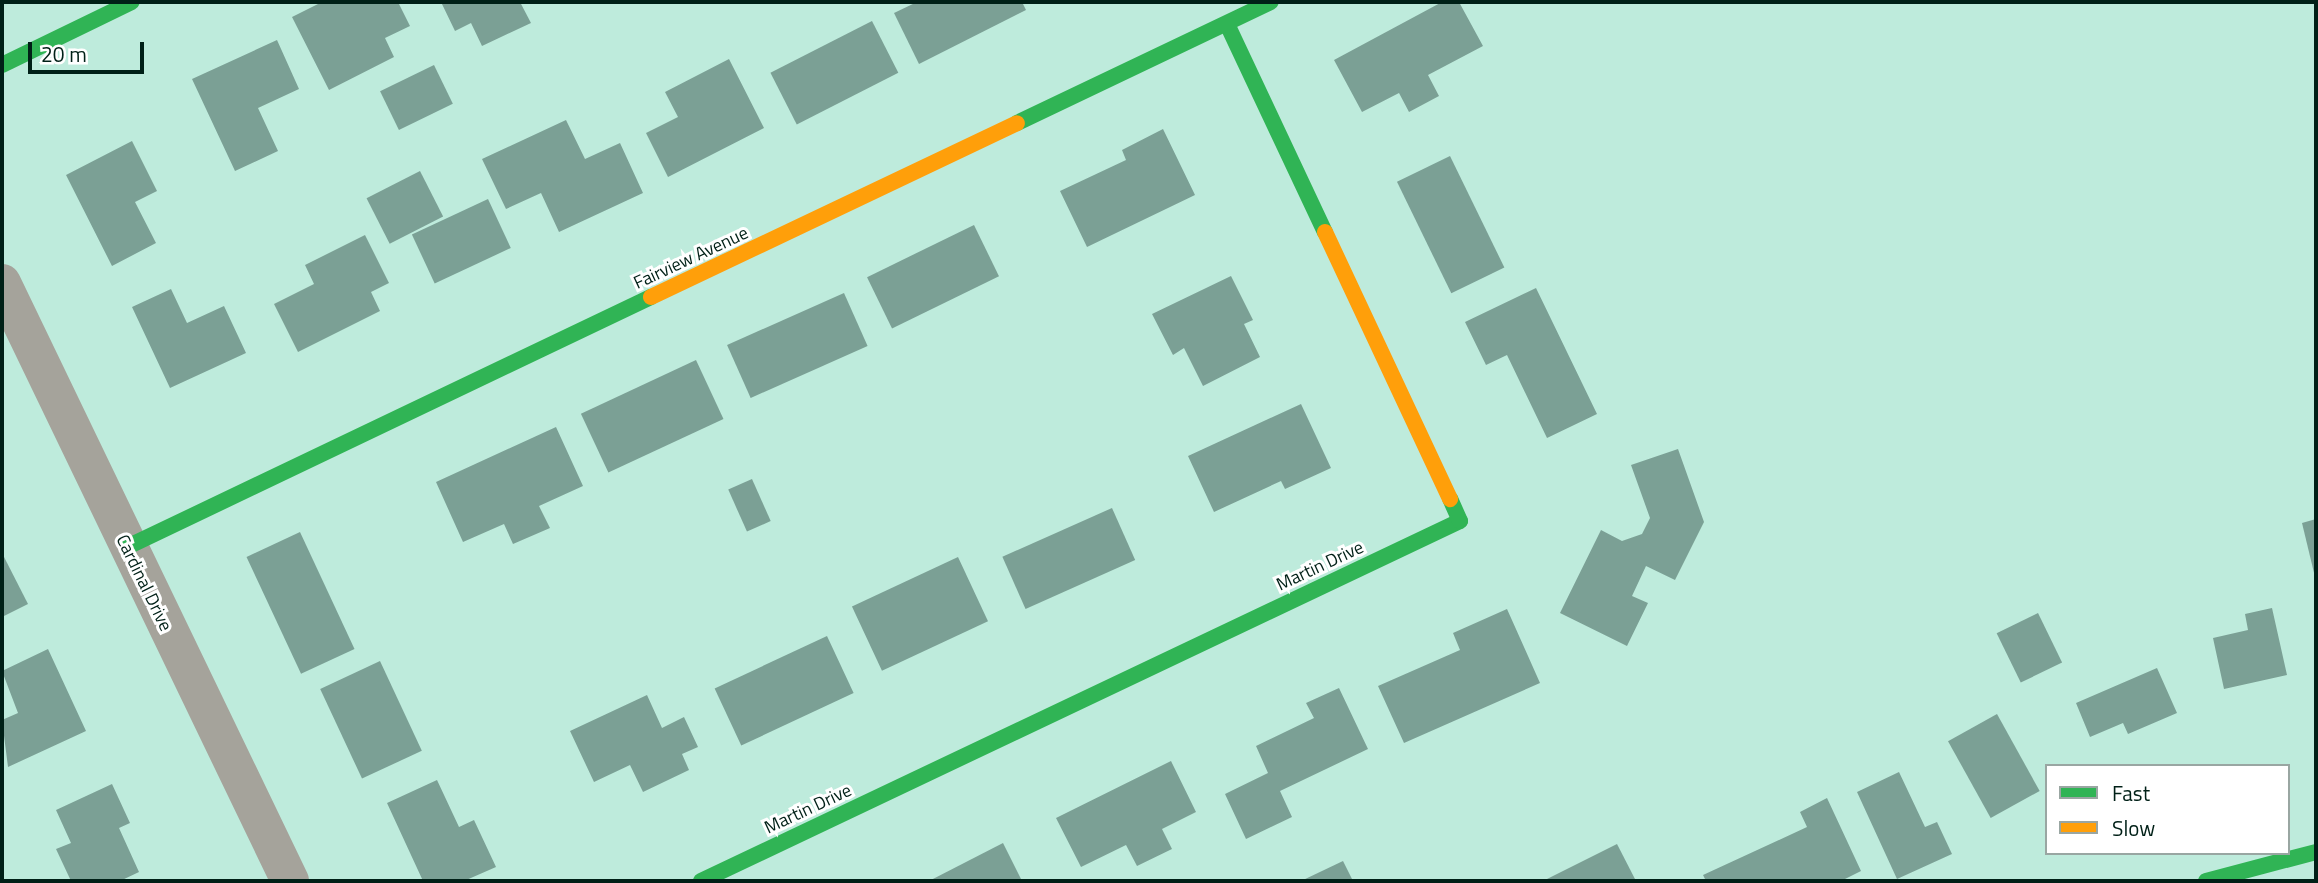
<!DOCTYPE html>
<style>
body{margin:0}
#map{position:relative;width:2318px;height:883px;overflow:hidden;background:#beebdc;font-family:"Titillium Web",sans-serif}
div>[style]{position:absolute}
.building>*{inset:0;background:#7ba095;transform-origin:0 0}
.street>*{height:38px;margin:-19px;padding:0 19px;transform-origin:19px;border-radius:19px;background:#a5a39b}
.fast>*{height:16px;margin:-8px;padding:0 8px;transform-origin:8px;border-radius:8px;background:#30b455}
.slow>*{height:16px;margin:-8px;padding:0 8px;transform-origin:8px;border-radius:8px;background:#ff9f0a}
span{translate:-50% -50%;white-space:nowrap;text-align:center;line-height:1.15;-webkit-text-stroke:6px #fff;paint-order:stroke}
.street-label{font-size:18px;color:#002017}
.frame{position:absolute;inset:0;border:4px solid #002017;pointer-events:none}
.legend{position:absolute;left:2045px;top:764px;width:245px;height:91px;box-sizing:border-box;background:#fff;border:2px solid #99a6a2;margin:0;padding:9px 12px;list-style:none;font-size:21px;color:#002017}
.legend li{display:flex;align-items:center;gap:14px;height:35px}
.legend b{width:35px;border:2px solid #99a6a2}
.scale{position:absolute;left:28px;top:42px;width:116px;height:32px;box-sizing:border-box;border:4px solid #002017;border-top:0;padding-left:9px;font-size:21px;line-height:24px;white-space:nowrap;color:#002017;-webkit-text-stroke:5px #fff;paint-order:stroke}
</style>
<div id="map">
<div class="building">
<div style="clip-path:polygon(322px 2px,398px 2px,410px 26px,385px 38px,394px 57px,329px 90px,292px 17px)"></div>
<div style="clip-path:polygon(441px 2px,520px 2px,531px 23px,482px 46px,471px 23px,455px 31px)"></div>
<div style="clip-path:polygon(917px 2px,1022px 2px,1026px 10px,919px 64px,894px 13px)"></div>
<div style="clip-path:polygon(1442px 2px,1459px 2px,1483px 46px,1428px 75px,1439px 96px,1409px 112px,1399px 93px,1362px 112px,1334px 60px)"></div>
<div style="left:872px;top:21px;width:58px;height:114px;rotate:63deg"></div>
<div style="clip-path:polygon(277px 40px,299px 89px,258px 108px,278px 151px,235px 171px,192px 79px)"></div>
<div style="clip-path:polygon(729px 59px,764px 128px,668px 177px,646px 133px,678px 117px,665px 92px)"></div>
<div style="left:434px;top:65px;width:43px;height:60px;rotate:64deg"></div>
<div style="clip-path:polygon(566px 120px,585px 159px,620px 143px,643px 193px,559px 232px,541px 193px,506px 209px,482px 159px)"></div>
<div style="clip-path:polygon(1163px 129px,1195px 195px,1087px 247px,1060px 191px,1126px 160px,1122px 150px)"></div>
<div style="clip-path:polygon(132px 141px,157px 191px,135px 202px,156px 243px,112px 266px,66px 175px)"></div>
<div style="left:1450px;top:156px;width:124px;height:59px;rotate:64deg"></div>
<div style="left:420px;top:171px;width:51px;height:60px;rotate:63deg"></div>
<div style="left:488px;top:199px;width:54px;height:84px;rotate:65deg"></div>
<div style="left:974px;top:225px;width:57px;height:119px;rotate:64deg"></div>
<div style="clip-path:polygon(365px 235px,389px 283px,371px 292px,380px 311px,298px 352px,274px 304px,314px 284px,305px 265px)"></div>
<div style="clip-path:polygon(1231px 276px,1253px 320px,1244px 324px,1260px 357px,1203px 386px,1184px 348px,1173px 355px,1152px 314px)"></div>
<div style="clip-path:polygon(1536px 288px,1597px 414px,1547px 438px,1507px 355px,1486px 365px,1465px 322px)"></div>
<div style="clip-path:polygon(171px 289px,187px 323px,224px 306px,246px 353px,170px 388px,132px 307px)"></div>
<div style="left:844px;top:293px;width:58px;height:128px;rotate:66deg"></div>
<div style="left:696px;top:360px;width:65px;height:127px;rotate:65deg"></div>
<div style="clip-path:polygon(1301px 404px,1331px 468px,1285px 489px,1281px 481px,1214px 512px,1188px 456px)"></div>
<div style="clip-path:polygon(556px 427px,583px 486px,539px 506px,550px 528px,513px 544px,504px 524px,463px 542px,436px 482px)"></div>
<div style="clip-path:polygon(1678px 449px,1704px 522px,1675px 580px,1646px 566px,1632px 596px,1648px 603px,1627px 646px,1560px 613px,1601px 530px,1622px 541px,1642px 534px,1650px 518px,1631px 465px)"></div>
<div style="left:752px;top:479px;width:46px;height:26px;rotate:66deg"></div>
<div style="left:1112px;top:508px;width:57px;height:120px;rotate:66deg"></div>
<div style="clip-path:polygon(2316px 519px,2316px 577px,2315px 577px,2302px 523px)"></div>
<div style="left:300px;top:532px;width:129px;height:59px;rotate:65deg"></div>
<div style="clip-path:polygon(2px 553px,28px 604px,2px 617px)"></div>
<div style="left:958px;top:557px;width:71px;height:117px;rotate:65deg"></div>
<div style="clip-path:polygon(2272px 608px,2287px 675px,2224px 689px,2213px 638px,2248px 630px,2245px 614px)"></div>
<div style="clip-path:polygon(1507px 609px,1540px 683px,1404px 743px,1378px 686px,1460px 650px,1453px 633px)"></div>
<div style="left:2038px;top:613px;width:55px;height:46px;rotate:64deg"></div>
<div style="left:827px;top:636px;width:63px;height:124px;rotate:65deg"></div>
<div style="clip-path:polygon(48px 649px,86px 731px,8px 767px,2px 720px,18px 713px,2px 671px)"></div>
<div style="left:380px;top:661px;width:99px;height:66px;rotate:65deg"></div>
<div style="clip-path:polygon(2157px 668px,2177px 713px,2128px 734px,2123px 723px,2090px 737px,2076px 703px)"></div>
<div style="clip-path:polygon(1339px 688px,1368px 749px,1280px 791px,1292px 817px,1246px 839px,1225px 794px,1268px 773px,1256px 746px,1314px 718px,1306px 703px)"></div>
<div style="clip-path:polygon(647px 695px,662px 728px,684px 717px,698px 747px,682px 754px,689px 770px,643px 792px,630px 765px,594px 782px,570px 731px)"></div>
<div style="left:1997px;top:714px;width:88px;height:56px;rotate:61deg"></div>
<div style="clip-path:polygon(1171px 761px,1196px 812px,1162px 829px,1172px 849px,1137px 866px,1126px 845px,1081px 867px,1056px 818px)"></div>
<div style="clip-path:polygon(1899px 772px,1925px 827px,1937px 822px,1952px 854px,1897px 879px,1857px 792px)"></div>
<div style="clip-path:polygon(437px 780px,459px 827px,474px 820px,496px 867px,464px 881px,423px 881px,387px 803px)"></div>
<div style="clip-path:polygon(112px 784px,130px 823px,119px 828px,139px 872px,120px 881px,71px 881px,56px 849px,71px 843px,56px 810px)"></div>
<div style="clip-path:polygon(1827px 798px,1861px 871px,1841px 881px,1706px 881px,1703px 875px,1807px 827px,1800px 812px)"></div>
<div style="clip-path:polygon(1003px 843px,1022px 881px,929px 881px)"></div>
<div style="clip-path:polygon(1617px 844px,1636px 881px,1543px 881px)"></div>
<div style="clip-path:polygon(1343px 861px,1353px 881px,1301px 881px)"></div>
</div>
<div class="street">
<div style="left:2px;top:283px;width:664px;rotate:64.28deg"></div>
</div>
<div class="fast">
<div style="left:1227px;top:24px;width:230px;rotate:64.8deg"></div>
<div style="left:2px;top:65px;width:144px;rotate:-25.9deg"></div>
<div style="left:1017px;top:123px;width:281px;rotate:-25.5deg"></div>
<div style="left:127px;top:547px;width:581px;rotate:-25.51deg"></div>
<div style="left:701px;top:881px;width:840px;rotate:-25.38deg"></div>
<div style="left:1460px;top:521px;width:24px;rotate:-114deg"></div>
<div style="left:2206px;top:881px;width:114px;rotate:-14.8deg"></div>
</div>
<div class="slow">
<div style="left:1325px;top:232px;width:295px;rotate:64.9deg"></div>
<div style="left:651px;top:297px;width:405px;rotate:-25.4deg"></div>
</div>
<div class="street-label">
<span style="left:691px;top:258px;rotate:-25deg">Fairview Avenue</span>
<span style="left:1320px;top:566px;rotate:-25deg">Martin Drive</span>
<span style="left:144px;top:583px;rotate:64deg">Cardinal Drive</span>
<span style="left:808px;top:809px;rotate:-25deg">Martin Drive</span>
</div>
<div class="frame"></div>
<ul class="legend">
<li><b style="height:9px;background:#30b455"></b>Fast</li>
<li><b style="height:9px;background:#ff9f0a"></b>Slow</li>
</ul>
<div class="scale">20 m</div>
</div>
